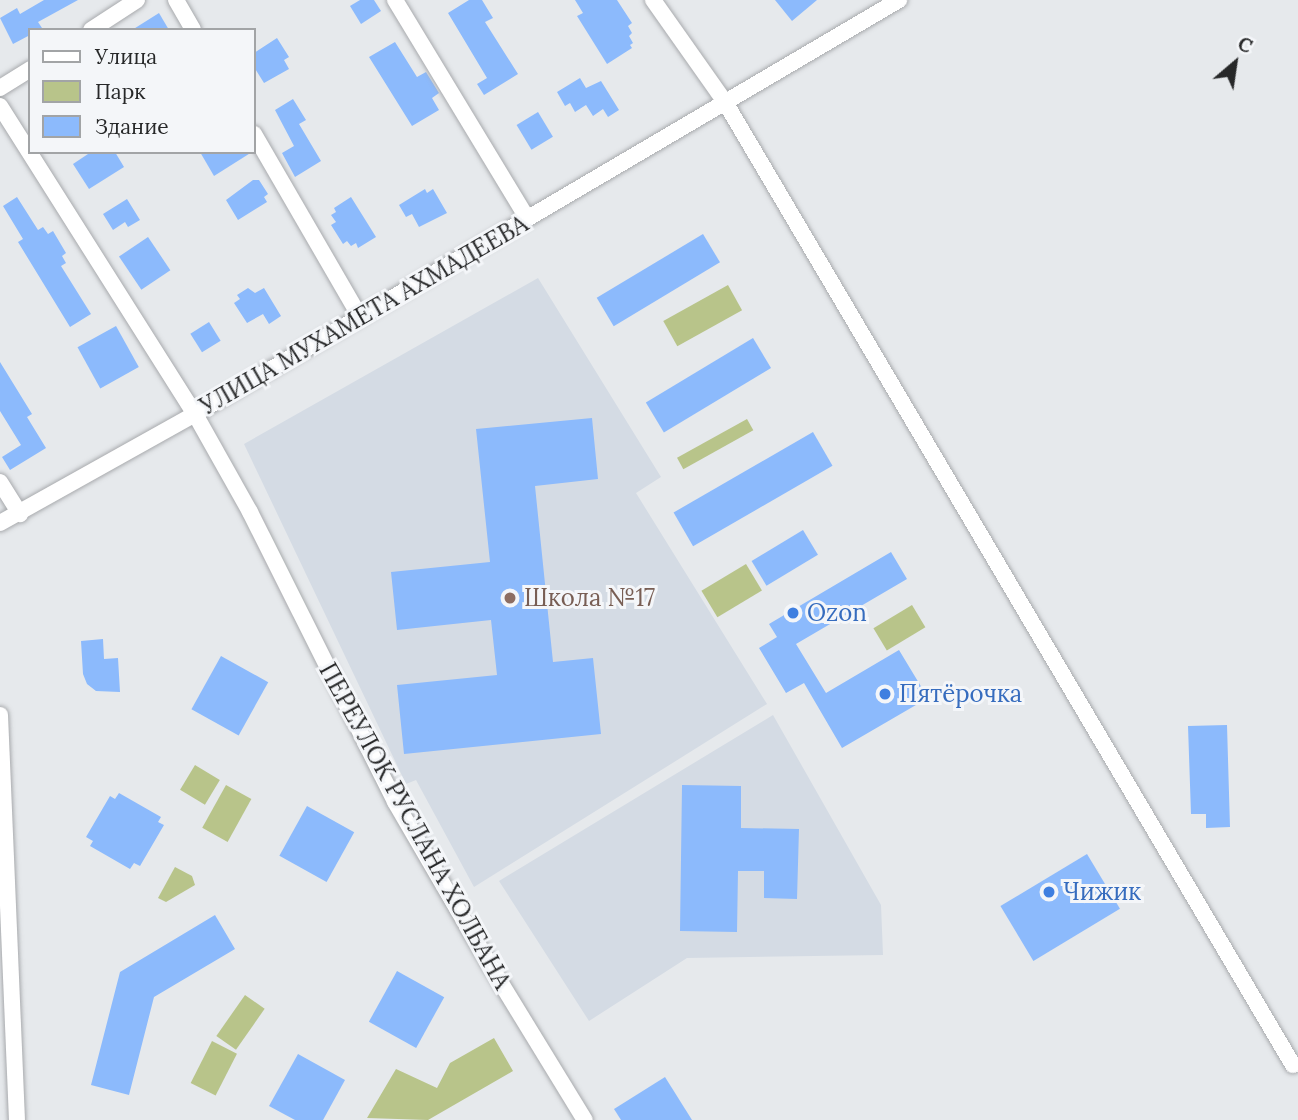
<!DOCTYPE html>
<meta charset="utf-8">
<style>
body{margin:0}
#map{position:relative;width:1298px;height:1120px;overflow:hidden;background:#e6e9ec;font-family:Lora,serif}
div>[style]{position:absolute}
.built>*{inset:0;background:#d4dbe4}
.green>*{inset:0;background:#b8c48a;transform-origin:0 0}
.building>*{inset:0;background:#8cbafc;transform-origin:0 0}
.roads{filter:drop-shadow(0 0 2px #a8aaad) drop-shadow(0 0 2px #a8aaad)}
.street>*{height:16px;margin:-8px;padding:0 8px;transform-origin:8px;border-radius:8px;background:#fff}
.dots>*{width:19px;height:19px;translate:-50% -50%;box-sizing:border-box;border:4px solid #f4f6f9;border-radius:50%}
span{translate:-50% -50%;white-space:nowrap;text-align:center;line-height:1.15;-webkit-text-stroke:6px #f4f6f9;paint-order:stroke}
.street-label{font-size:24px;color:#272829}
.education-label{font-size:24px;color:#785e54}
.left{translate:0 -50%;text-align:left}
.shop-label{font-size:24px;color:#366cbe}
.legend{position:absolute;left:28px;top:28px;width:228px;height:126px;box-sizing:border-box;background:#f4f6f9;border:2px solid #a2a4a6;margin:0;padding:9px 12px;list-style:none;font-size:21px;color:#272829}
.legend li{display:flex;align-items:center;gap:14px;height:35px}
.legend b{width:35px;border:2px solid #a2a4a6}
.north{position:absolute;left:1200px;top:28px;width:70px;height:70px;-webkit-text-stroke:5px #f4f6f9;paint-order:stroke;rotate:29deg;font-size:19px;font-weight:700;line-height:28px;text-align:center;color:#272829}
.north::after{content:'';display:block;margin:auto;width:24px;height:32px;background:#272829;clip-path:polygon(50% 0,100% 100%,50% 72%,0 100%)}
</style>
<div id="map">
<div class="built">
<div style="clip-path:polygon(538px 278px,661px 477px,636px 493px,767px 704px,474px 887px,416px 780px,406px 784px,244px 444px)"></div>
<div style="clip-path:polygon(773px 715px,881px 905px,883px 955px,687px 958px,589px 1021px,499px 881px)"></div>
</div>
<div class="green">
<div style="left:728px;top:285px;width:29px;height:74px;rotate:61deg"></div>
<div style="left:747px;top:419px;width:13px;height:80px;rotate:61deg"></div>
<div style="left:746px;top:564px;width:31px;height:52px;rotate:59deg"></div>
<div style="left:912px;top:605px;width:26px;height:45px;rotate:59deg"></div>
<div style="left:195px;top:765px;width:29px;height:29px;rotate:31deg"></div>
<div style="left:226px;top:785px;width:29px;height:49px;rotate:29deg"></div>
<div style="clip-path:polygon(175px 867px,192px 876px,195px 885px,166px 902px,158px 898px)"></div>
<div style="left:245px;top:995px;width:24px;height:50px;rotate:35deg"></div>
<div style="clip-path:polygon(494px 1038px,513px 1071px,428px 1120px,367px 1118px,396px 1069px,437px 1088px,450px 1063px)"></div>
<div style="left:212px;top:1041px;width:28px;height:47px;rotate:27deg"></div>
</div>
<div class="building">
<div style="clip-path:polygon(44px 0,78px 0,38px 22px,42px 28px,30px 30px,30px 35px,13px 44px,0 18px,17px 8px,20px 14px)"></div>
<div style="clip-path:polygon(360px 0,374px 0,381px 11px,361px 24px,350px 6px)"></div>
<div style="clip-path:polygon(469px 0,482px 0,493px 18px,485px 22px,518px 74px,484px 95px,477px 84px,487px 78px,448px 13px)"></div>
<div style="clip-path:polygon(575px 0,617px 0,632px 23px,628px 26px,632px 33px,629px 36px,633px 43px,630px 45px,632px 48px,607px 64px,577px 16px,583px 13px)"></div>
<div style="clip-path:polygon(775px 0,817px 0,792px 21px)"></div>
<div style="clip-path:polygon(159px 13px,169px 30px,132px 30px)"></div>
<div style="clip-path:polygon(277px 38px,289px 57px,284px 60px,289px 69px,264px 83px,254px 67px,254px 53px)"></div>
<div style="clip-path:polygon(395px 42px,417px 77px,426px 72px,439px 93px,432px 98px,439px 110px,412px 126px,369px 57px)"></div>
<div style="clip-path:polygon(580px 78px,586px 88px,601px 81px,619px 110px,608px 117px,603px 109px,593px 116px,586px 105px,575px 112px,570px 103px,565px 106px,557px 92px)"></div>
<div style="clip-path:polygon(293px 99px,306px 120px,299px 124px,321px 161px,295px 177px,282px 153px,294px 146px,275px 110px)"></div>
<div style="left:538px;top:112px;width:29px;height:25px;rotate:59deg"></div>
<div style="clip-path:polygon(91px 152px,115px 152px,124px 167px,89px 189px,73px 164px)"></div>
<div style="clip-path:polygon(200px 152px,252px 152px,214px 176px)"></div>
<div style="clip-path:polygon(253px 180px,259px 180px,268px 194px,264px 197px,267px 202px,238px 220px,226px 200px)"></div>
<div style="clip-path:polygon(425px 189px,427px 193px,433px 189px,447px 213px,419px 227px,412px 214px,406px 217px,399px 205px)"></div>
<div style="clip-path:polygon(17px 197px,38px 230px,43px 227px,48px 234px,53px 231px,66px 253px,62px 256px,66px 263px,61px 266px,91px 314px,70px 327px,18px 242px,23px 239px,3px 206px)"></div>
<div style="clip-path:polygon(351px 197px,376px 237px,358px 248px,356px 243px,351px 246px,347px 241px,343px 244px,331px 225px,336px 222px,331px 215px,336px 212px,334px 208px)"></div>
<div style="clip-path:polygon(127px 199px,140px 220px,128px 227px,125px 222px,113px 230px,103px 214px)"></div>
<div style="left:703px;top:234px;width:33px;height:124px;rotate:59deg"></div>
<div style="left:148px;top:237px;width:40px;height:35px;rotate:56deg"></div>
<div style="clip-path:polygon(248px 288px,255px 293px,264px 288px,281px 316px,269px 324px,263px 314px,247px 323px,234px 303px,240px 299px,237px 295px)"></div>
<div style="left:209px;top:322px;width:22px;height:22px;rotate:58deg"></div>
<div style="left:116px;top:326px;width:47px;height:44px;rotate:61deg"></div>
<div style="left:753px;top:338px;width:35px;height:125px;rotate:59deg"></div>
<div style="clip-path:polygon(0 362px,32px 414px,27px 417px,46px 448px,10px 470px,2px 457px,21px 445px,0 411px)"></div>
<div style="clip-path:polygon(592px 418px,598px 479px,535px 486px,553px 662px,593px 658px,601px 734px,404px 754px,397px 685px,497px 675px,491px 620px,397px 630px,391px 572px,490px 562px,476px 429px)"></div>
<div style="left:813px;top:432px;width:39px;height:161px;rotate:60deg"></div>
<div style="left:803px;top:530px;width:29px;height:60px;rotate:59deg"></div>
<div style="clip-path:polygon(891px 552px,907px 579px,796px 644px,826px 693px,899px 650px,928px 698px,842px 748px,804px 683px,786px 693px,759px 648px,777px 637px,769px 624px)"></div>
<div style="clip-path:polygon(103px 639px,104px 659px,118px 658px,120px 692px,96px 691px,87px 684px,83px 674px,81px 641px)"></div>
<div style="left:221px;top:656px;width:54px;height:61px;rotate:29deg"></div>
<div style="clip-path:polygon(1227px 725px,1230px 827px,1206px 828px,1206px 814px,1191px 814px,1188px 726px)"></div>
<div style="clip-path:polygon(682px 785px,741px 786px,741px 828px,799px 829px,797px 899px,764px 898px,764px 871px,738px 871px,737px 932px,680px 931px)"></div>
<div style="clip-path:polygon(119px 793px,161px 817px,158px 822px,164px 825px,140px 866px,134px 863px,130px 869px,90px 846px,93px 841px,86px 837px,110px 796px,115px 799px)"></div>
<div style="left:307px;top:806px;width:54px;height:57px;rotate:29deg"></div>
<div style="left:1087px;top:854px;width:64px;height:101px;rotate:59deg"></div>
<div style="clip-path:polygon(215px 915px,235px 949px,154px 997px,129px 1095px,91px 1085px,120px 972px)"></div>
<div style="left:397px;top:971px;width:54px;height:58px;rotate:29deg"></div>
<div style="clip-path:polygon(298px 1054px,345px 1080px,323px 1120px,295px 1120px,269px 1106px)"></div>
<div style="clip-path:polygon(665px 1077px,692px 1120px,621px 1120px,614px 1109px)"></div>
</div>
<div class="roads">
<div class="street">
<div style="left:176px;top:0;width:34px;rotate:60deg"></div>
<div style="left:395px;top:0;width:255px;rotate:58.8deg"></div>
<div style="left:653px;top:0;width:125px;rotate:54.8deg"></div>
<div style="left:725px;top:102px;width:1118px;rotate:59.47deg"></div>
<div style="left:91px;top:30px;width:55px;rotate:-33.1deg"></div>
<div style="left:0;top:88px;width:36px;rotate:-32deg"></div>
<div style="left:0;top:106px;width:365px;rotate:57.7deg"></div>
<div style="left:195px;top:414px;width:112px;rotate:60.7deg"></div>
<div style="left:250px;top:512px;width:324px;rotate:63.4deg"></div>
<div style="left:395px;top:802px;width:185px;rotate:59.8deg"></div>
<div style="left:488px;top:962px;width:185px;rotate:58.5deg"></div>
<div style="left:254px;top:134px;width:211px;rotate:59.9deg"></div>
<div style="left:0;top:482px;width:38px;rotate:58deg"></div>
<div style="left:0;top:523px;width:223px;rotate:-29.2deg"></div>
<div style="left:195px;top:414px;width:817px;rotate:-30.46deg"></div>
<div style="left:0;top:715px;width:405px;rotate:87.6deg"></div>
</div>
</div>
<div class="dots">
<div style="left:510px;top:598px;background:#8d6e63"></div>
<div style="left:793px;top:613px;background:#3f7fe0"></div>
<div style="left:885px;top:694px;background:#3f7fe0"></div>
<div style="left:1049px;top:892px;background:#3f7fe0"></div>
</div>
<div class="street-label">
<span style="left:364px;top:315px;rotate:-30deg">УЛИЦА МУХАМЕТА АХМАДЕЕВА</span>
<span style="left:415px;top:826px;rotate:61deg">ПЕРЕУЛОК РУСЛАНА ХОЛБАНА</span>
</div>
<div class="education-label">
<span class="left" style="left:524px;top:598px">Школа №17</span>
</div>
<div class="shop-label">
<span class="left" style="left:807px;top:613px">Ozon</span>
<span class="left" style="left:899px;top:694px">Пятёрочка</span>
<span class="left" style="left:1063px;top:892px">Чижик</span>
</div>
<ul class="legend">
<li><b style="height:9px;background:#fff"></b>Улица</li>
<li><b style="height:19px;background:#b8c48a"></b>Парк</li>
<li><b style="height:19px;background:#8cbafc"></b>Здание</li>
</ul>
<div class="north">С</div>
</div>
